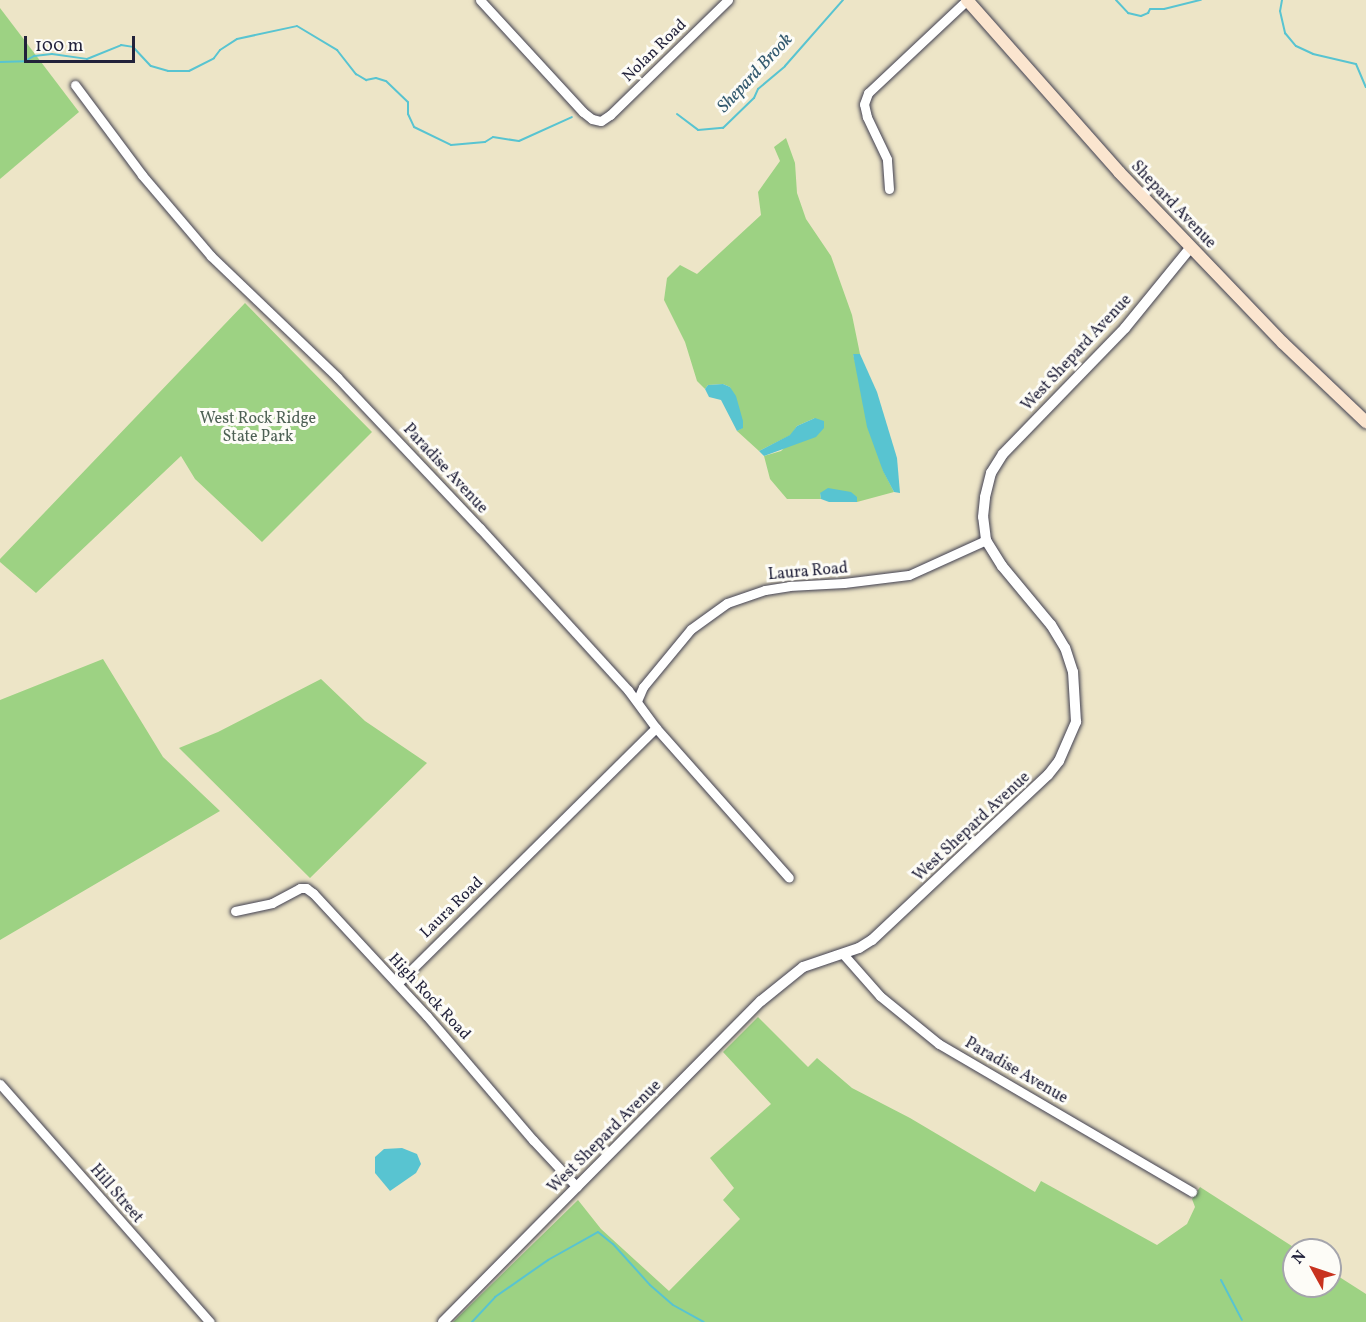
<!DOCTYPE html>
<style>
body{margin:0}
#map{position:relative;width:1366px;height:1322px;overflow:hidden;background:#ede5c7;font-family:Vollkorn,serif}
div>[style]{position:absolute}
.green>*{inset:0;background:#9dd283}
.water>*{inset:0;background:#58c4d1}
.stream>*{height:2px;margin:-1px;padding:0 1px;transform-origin:1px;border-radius:1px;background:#58c4d1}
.roads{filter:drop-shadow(0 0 2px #403f50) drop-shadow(0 0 2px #403f50)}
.minor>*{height:9px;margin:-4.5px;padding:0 4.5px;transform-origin:4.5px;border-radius:4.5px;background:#fff}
.tertiary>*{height:10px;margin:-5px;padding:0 5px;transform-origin:5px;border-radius:5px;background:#fff}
.secondary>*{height:12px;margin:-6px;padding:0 6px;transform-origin:6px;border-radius:6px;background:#fbe5cf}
span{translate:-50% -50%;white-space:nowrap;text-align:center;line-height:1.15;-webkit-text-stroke:6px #fdfcf7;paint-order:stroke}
.street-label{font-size:16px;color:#22223b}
.park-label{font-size:16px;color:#4d6054}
.water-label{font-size:18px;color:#355b70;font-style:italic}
.north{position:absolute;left:1282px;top:1238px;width:60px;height:60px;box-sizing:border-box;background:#fdfcf7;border:2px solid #a5a5ac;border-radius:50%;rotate:310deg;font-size:16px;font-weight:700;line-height:24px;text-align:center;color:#22223b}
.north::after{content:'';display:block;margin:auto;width:21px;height:27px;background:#c8321e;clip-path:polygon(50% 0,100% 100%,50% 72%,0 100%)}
.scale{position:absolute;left:24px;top:36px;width:111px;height:27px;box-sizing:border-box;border:3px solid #22223b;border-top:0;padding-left:8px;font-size:18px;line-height:21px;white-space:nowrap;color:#22223b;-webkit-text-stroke:4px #fdfcf7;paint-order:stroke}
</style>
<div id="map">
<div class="green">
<div style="clip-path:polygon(0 8px,79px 112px,0 179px)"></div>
<div style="clip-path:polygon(786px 138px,795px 163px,797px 193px,806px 219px,831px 256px,852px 315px,860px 354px,853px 354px,883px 470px,894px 492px,857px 502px,857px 497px,820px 493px,821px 499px,787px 499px,770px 479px,764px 456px,781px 451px,815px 418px,797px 426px,791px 435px,759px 451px,737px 431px,742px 428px,730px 387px,723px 384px,708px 385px,705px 389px,697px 381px,685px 342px,664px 300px,667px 278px,680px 265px,697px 274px,761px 215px,758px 192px,780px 161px,774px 147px)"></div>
<div style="clip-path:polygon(245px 303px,372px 432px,262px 542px,195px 479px,181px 456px,36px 593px,0 562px,0 559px)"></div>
<div style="clip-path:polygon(103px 659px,163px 757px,220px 811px,0 940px,0 700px)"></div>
<div style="clip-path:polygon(321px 679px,365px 721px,427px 763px,310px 878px,179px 748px,218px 732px)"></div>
<div style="clip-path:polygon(758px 1017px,808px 1067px,817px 1058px,852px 1088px,910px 1118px,1035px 1192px,1041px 1181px,1157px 1245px,1187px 1224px,1195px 1207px,1192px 1199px,1200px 1187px,1298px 1250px,1294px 1250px,1294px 1286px,1330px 1286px,1330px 1271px,1366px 1294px,1366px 1322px,453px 1322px,578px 1200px,601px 1229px,669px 1291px,740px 1219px,723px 1200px,734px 1188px,710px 1158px,771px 1104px,723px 1052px)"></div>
</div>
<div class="water">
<div style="clip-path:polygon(853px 354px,860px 354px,877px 392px,897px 458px,900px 493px,894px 492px,883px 471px,867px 427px)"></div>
<div style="clip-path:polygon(723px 384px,730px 387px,736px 396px,743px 421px,743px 428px,737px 431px,721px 400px,709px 397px,705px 389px,708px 385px)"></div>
<div style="clip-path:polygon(815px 418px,824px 421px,824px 428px,816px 437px,764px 456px,759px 451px,790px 435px,797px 426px)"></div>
<div style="clip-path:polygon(828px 488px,851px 492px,857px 497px,857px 502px,829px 502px,821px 499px,820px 493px)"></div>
<div style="clip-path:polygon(402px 1148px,417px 1154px,421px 1164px,416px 1173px,390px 1191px,375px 1173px,375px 1157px,384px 1149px)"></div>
</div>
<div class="stream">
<div style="left:1116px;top:0;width:18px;rotate:47deg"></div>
<div style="left:1128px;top:13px;width:13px;rotate:13deg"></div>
<div style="left:1141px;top:16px;width:8px;rotate:-23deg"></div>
<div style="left:1148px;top:13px;width:4px;rotate:-63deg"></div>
<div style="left:1150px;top:9px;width:14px"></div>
<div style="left:1164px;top:9px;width:38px;rotate:-14deg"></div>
<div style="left:1282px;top:0;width:11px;rotate:100deg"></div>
<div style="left:1280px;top:11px;width:23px;rotate:77deg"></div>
<div style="left:1285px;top:33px;width:17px;rotate:50deg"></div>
<div style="left:1296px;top:46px;width:19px;rotate:25deg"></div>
<div style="left:1313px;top:54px;width:44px;rotate:13.1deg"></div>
<div style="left:1356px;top:64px;width:25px;rotate:67deg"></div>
<div style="left:0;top:62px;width:25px;rotate:-2deg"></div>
<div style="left:25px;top:61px;width:10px;rotate:-29deg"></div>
<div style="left:34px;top:56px;width:18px;rotate:-6deg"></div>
<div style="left:52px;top:54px;width:35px;rotate:8deg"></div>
<div style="left:87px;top:59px;width:37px;rotate:-22deg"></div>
<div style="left:121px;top:45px;width:12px;rotate:9deg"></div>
<div style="left:133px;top:47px;width:26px;rotate:47deg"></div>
<div style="left:151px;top:66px;width:18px;rotate:16deg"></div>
<div style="left:168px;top:71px;width:21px"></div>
<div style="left:189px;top:71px;width:28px;rotate:-27deg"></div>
<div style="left:214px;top:58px;width:10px;rotate:-53deg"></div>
<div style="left:220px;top:50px;width:20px;rotate:-33deg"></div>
<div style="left:237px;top:39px;width:61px;rotate:-12.2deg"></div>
<div style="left:297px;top:26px;width:47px;rotate:31deg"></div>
<div style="left:337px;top:50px;width:31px;rotate:52deg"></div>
<div style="left:356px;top:74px;width:12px;rotate:31deg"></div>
<div style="left:366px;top:80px;width:10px;rotate:-11deg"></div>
<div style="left:376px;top:78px;width:10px;rotate:17deg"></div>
<div style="left:386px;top:81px;width:30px;rotate:44deg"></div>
<div style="left:408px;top:102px;width:12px;rotate:90deg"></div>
<div style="left:408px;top:114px;width:14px;rotate:65deg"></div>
<div style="left:414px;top:127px;width:41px;rotate:25.9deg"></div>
<div style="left:451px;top:145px;width:34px;rotate:-5deg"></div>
<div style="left:485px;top:142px;width:9px;rotate:-32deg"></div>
<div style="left:493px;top:137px;width:26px;rotate:9deg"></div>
<div style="left:519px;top:141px;width:58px;rotate:-24.4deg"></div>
<div style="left:677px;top:114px;width:26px;rotate:37deg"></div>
<div style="left:698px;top:130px;width:25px;rotate:-5deg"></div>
<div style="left:723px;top:128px;width:43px;rotate:-44.1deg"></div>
<div style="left:754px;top:98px;width:10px;rotate:-66deg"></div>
<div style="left:758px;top:89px;width:35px;rotate:-40deg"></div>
<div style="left:785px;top:66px;width:88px;rotate:-48.7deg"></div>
<div style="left:1221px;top:1280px;width:45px;rotate:62.3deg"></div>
<div style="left:472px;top:1322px;width:34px;rotate:-47deg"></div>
<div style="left:495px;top:1297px;width:65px;rotate:-34.9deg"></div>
<div style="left:548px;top:1260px;width:57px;rotate:-29.2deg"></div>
<div style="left:598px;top:1232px;width:19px;rotate:39deg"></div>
<div style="left:613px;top:1244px;width:55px;rotate:47.9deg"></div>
<div style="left:650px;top:1285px;width:30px;rotate:41deg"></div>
<div style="left:673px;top:1305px;width:35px;rotate:29deg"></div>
</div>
<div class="roads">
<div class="minor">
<div style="left:480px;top:0;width:152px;rotate:47.4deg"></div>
<div style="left:583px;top:112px;width:11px;rotate:38deg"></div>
<div style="left:592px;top:119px;width:9px;rotate:13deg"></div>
<div style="left:601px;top:121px;width:11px;rotate:-34deg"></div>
<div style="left:610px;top:115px;width:165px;rotate:-44.3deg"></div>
<div style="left:75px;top:85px;width:112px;rotate:53.3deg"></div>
<div style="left:142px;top:175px;width:106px;rotate:49.6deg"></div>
<div style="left:211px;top:256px;width:175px;rotate:43.8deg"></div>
<div style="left:337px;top:377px;width:208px;rotate:46.6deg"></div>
<div style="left:480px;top:528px;width:219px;rotate:47.6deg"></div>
<div style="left:628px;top:690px;width:47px;rotate:53.6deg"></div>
<div style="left:656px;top:728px;width:200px;rotate:48.4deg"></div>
<div style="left:889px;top:189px;width:30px;rotate:-94deg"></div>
<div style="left:887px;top:159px;width:47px;rotate:-115.5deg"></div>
<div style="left:867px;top:117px;width:13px;rotate:-103deg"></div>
<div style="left:864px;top:104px;width:12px;rotate:-70deg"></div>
<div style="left:868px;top:93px;width:136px;rotate:-43.2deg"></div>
<div style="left:637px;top:701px;width:15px;rotate:-67deg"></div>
<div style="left:643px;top:687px;width:75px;rotate:-50.4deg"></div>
<div style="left:691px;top:629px;width:44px;rotate:-35.8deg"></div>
<div style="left:727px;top:603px;width:40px;rotate:-18.9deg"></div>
<div style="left:765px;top:590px;width:24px;rotate:-9deg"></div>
<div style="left:789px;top:586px;width:55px;rotate:-3.1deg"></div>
<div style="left:844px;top:583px;width:65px;rotate:-7deg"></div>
<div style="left:909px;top:575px;width:85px;rotate:-24.4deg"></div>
<div style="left:235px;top:911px;width:38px;rotate:-12deg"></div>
<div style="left:272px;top:903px;width:32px;rotate:-28deg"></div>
<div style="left:300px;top:888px;width:6px"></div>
<div style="left:306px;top:888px;width:9px;rotate:36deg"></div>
<div style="left:313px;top:893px;width:168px;rotate:47.2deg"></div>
<div style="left:427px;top:1016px;width:163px;rotate:49.5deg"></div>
<div style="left:533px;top:1140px;width:64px;rotate:46.9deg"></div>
<div style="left:843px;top:954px;width:56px;rotate:48.6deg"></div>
<div style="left:880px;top:996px;width:76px;rotate:39.1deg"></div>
<div style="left:939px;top:1044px;width:293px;rotate:30.3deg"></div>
<div style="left:398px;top:983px;width:363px;rotate:-44.7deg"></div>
<div style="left:0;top:1084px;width:317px;rotate:48.6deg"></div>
</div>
<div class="tertiary">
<div style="left:443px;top:1322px;width:452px;rotate:-45.3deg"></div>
<div style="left:761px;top:1001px;width:54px;rotate:-39deg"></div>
<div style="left:803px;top:967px;width:59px;rotate:-18.7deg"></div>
<div style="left:859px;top:948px;width:15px;rotate:-32deg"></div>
<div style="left:872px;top:940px;width:241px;rotate:-43.2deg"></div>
<div style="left:1048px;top:775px;width:18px;rotate:-52deg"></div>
<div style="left:1059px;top:761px;width:43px;rotate:-66.4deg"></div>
<div style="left:1076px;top:722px;width:50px;rotate:-93.4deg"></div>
<div style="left:1073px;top:672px;width:25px;rotate:-108deg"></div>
<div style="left:1065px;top:648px;width:27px;rotate:-121deg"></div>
<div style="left:1051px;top:625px;width:77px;rotate:-129.7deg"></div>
<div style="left:1002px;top:566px;width:31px;rotate:-122deg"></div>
<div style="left:986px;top:540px;width:23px;rotate:-97deg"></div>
<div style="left:983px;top:517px;width:20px;rotate:-84deg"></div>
<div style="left:985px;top:497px;width:25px;rotate:-76deg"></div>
<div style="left:991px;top:473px;width:22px;rotate:-58deg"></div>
<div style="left:1003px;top:454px;width:175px;rotate:-45.9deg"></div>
<div style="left:1125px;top:328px;width:104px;rotate:-50.8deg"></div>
</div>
<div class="secondary">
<div style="left:967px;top:0;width:230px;rotate:48.5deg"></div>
<div style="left:1119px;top:172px;width:237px;rotate:46.2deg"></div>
<div style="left:1283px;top:343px;width:115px;rotate:43.6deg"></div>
</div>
</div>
<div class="street-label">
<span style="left:655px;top:51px;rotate:-44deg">Nolan Road</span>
<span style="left:1173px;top:205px;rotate:46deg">Shepard Avenue</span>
<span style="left:1077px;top:353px;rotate:-47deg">West Shepard Avenue</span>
<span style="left:445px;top:469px;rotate:47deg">Paradise Avenue</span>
<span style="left:808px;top:572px;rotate:-5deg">Laura Road</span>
<span style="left:972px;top:827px;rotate:-43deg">West Shepard Avenue</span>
<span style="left:452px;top:908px;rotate:-44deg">Laura Road</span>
<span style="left:429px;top:997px;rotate:47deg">High Rock Road</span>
<span style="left:1016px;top:1071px;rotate:30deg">Paradise Avenue</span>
<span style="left:605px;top:1137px;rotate:-45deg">West Shepard Avenue</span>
<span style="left:116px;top:1194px;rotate:49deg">Hill Street</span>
</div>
<div class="park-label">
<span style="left:258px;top:428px">West Rock Ridge<br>State Park</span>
</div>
<div class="water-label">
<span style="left:756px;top:74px;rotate:-47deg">Shepard Brook</span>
</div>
<div class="north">N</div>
<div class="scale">100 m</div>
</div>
